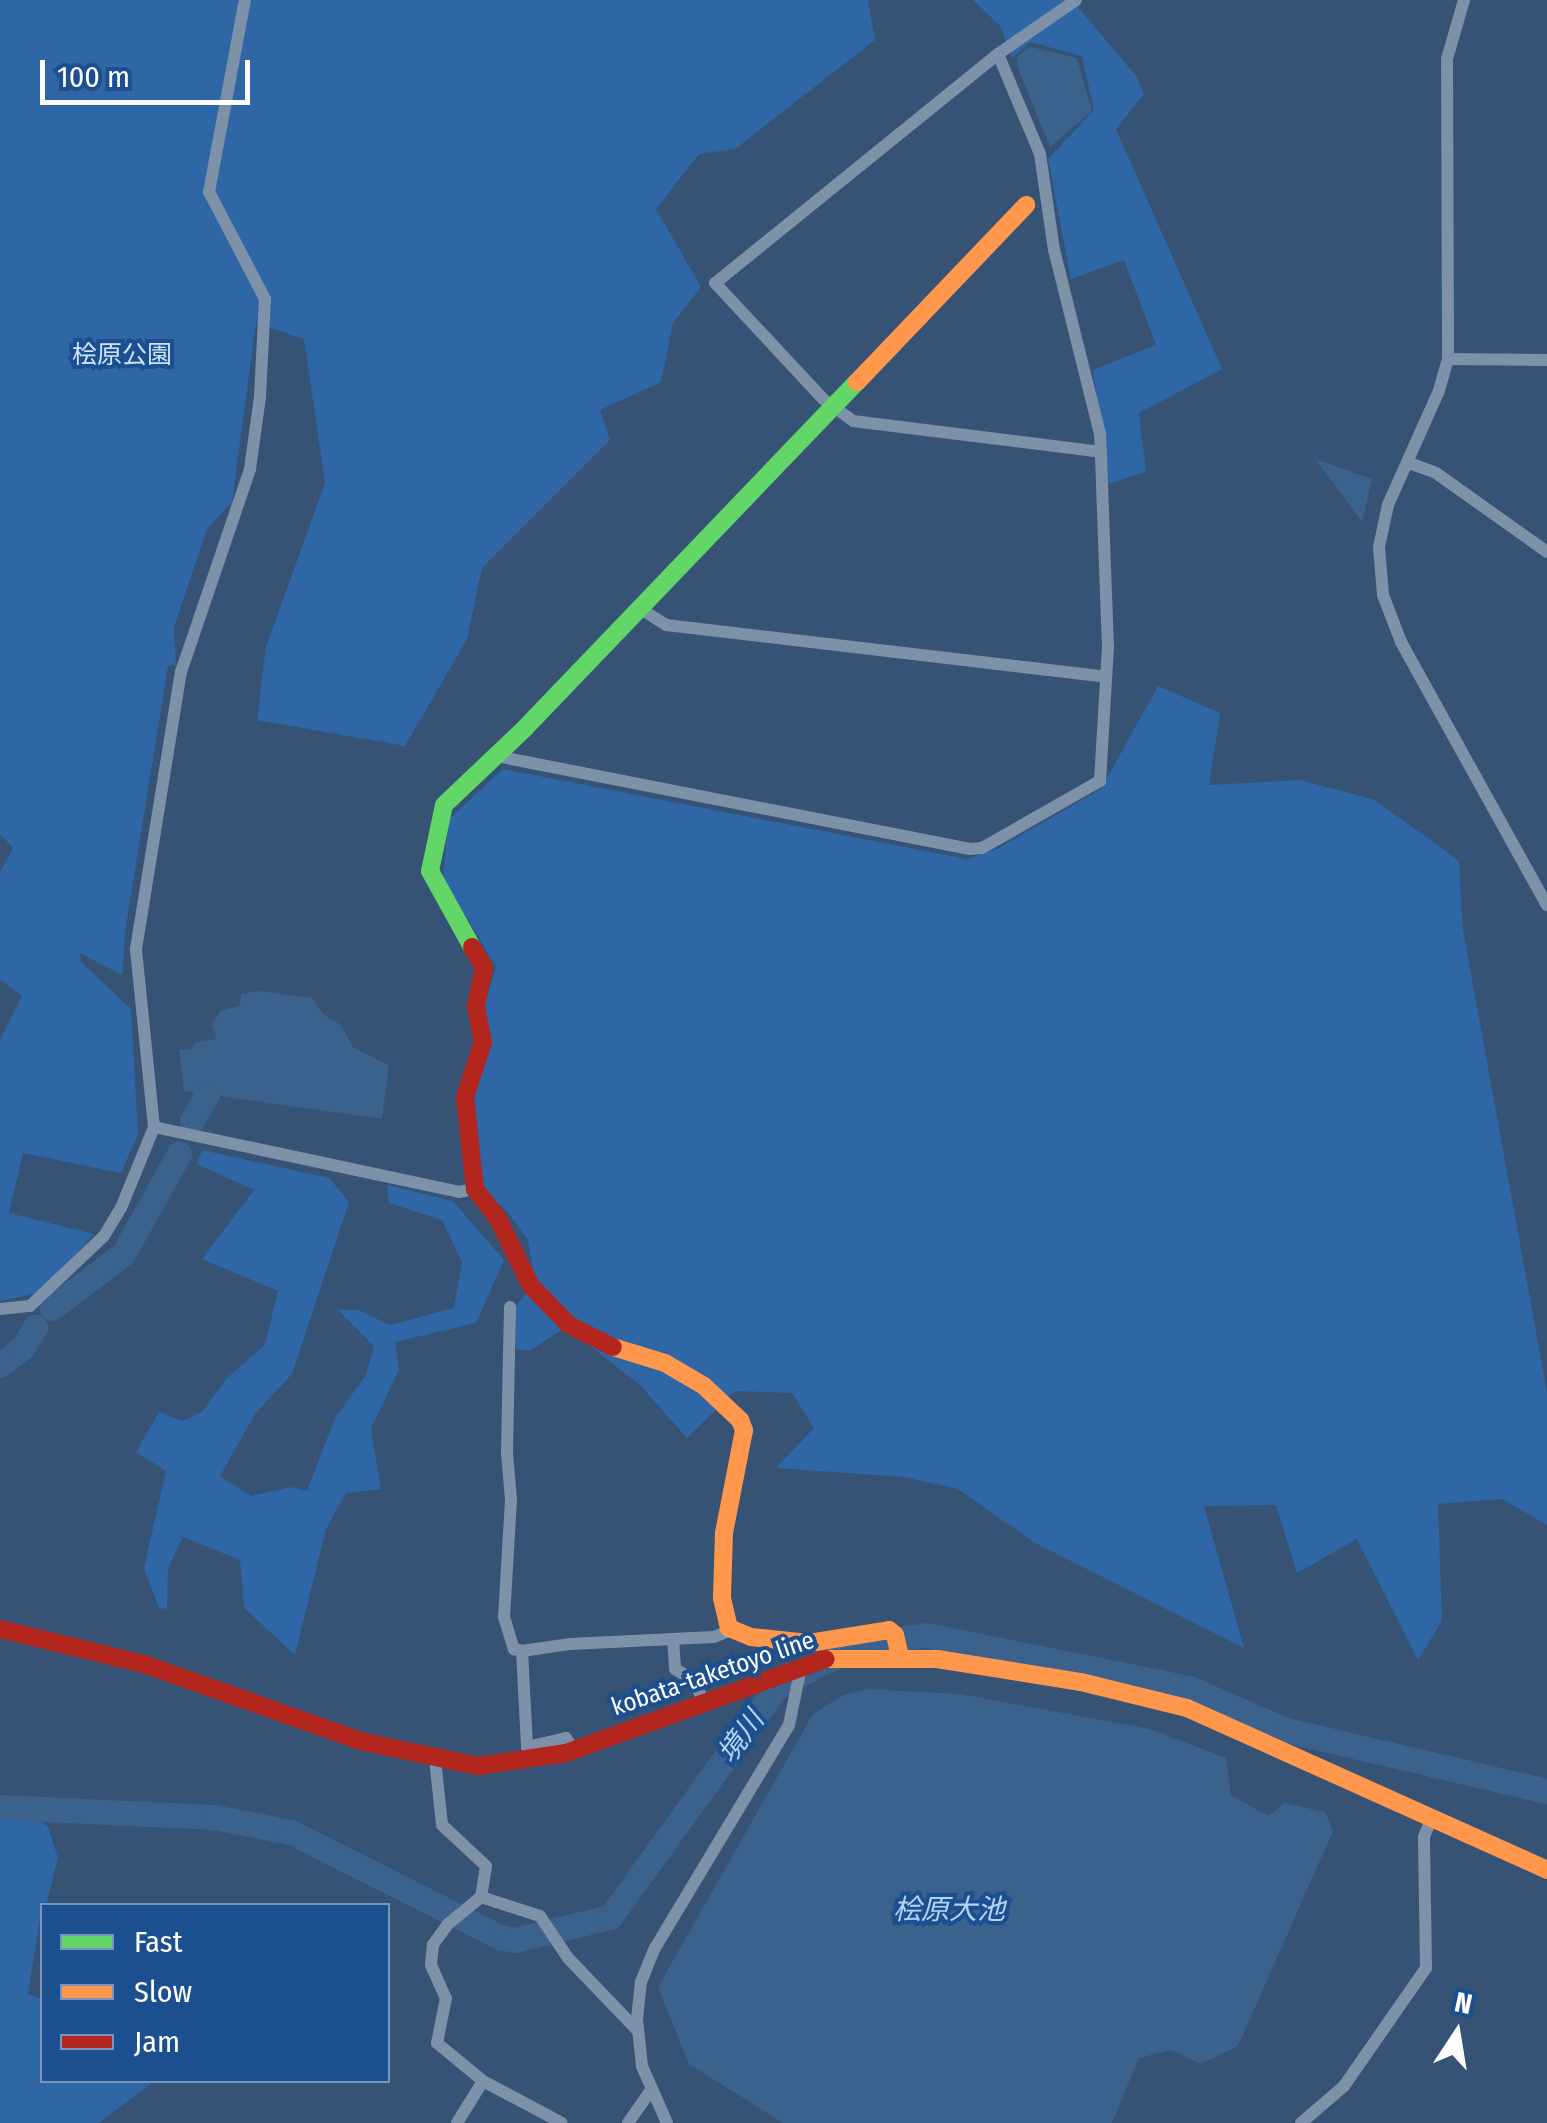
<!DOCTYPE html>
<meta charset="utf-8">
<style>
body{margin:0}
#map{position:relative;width:1547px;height:2123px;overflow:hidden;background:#365274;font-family:"Fira Sans Condensed","Noto Sans JP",sans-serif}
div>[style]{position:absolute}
.green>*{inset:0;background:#2f66a5}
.water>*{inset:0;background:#3b618d}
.river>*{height:25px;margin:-12.5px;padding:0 12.5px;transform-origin:12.5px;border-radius:12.5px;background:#3b618d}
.street>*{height:12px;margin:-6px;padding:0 6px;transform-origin:6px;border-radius:6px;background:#7d92a8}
.fast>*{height:18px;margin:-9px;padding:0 9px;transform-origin:9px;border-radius:9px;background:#63d668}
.slow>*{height:18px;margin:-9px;padding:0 9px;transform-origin:9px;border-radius:9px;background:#ff974d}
.jam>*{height:18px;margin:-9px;padding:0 9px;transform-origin:9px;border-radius:9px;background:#b3261e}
span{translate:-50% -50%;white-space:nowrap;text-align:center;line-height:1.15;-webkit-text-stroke:8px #1b4f8f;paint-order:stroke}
.park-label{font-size:25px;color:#cfe3fa}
.street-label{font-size:25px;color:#fff}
.water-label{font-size:28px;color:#b5d3f5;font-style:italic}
.legend{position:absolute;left:40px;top:1903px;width:350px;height:180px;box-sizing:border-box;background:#1b4f8f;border:2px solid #7695bc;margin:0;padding:12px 18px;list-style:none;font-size:30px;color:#fff}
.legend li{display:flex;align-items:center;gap:20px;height:50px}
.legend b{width:50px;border:2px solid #7695bc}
.north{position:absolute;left:1407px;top:1983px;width:100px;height:100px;-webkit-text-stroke:8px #1b4f8f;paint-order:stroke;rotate:12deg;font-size:28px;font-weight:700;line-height:40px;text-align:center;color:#fff}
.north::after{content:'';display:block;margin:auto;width:35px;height:45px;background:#fff;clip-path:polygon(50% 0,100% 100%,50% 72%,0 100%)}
.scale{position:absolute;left:40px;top:60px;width:210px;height:45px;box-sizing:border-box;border:5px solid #fff;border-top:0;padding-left:12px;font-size:30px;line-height:35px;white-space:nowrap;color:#fff;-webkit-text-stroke:8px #1b4f8f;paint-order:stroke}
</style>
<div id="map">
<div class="green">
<div style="clip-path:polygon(0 0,868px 0,875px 40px,735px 149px,699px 154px,656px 209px,701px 287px,673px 323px,661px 382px,600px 410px,610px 440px,482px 568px,467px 639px,405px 746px,257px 720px,266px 647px,325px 483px,304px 339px,256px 323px,232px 502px,207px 529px,174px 627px,176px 665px,168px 666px,126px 926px,122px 975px,80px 953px,81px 962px,131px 1009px,138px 1134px,121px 1173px,23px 1153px,9px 1213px,94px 1234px,42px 1292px,0 1301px,0 1040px,22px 996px,0 980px,0 872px,13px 848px,0 834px)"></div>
<div style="clip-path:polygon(973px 0,1072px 0,1136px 76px,1144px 94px,1116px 129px,1222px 369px,1139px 413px,1146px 472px,1108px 484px,1093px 370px,1156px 345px,1124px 260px,1071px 279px,1048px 159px,1094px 110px,1082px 56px,1030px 42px,1012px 58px,1001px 27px)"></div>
<div style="clip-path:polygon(1158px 686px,1220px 713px,1209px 785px,1300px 780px,1375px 800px,1459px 861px,1463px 930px,1547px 1392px,1547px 1525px,1502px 1499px,1438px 1504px,1442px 1621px,1418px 1660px,1357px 1539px,1297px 1573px,1276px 1505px,1204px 1506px,1244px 1648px,1035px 1543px,958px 1489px,904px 1477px,776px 1468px,814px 1428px,792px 1393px,735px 1391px,687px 1438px,639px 1384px,573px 1333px,560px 1331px,530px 1351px,516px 1349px,515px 1307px,535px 1283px,528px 1240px,506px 1210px,482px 1190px,469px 1099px,484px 1007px,496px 967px,443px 878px,448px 820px,503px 769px,967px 859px,997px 849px,1101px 789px)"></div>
<div style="clip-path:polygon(202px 1150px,329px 1178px,349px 1202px,292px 1374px,255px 1414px,220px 1476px,251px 1496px,291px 1487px,307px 1491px,335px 1418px,366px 1375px,374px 1346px,338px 1310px,358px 1310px,390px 1325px,454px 1308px,462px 1262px,442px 1220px,389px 1203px,387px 1185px,453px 1201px,504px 1260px,476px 1323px,395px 1342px,399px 1370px,371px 1428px,381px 1489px,346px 1493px,326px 1529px,295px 1655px,244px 1608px,240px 1560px,183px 1537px,168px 1568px,167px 1609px,159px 1608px,144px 1568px,166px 1471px,136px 1452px,159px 1412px,182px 1421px,202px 1412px,227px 1378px,265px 1345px,278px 1291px,202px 1259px,254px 1190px,197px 1164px)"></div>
<div style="clip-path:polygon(0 1813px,29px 1813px,48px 1827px,58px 1858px,46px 1905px,42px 1906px,28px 1994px,42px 1999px,42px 2080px,155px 2081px,98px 2123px,0 2123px)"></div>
</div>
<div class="water">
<div style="clip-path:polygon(1031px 47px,1077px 58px,1092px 111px,1050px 147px,1017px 66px,1017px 56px)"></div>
<div style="clip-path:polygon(1315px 459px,1372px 479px,1362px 522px)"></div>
<div style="clip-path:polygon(259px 991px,312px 998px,323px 1014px,341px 1025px,353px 1047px,389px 1066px,382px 1119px,184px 1091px,179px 1049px,190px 1050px,196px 1042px,216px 1039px,212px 1024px,221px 1010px,240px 1006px,241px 994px)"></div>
<div style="clip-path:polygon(868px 1689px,960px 1694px,1150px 1729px,1226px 1758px,1231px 1795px,1268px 1816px,1284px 1803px,1325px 1812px,1333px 1831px,1238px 2046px,1201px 2064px,1171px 2050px,1139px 2058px,1112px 2123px,783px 2123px,689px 2064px,658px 1987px,813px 1714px,843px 1695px)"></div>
</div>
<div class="river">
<div style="left:192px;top:1120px;width:30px;rotate:-60deg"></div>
<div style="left:52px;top:1308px;width:89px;rotate:-37.3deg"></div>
<div style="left:123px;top:1254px;width:115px;rotate:-60.8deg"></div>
<div style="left:0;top:1365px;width:28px;rotate:-38deg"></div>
<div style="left:22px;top:1348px;width:25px;rotate:-58deg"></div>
<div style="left:0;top:1807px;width:214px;rotate:2.7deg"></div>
<div style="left:214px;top:1817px;width:78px;rotate:11deg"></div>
<div style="left:291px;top:1832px;width:234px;rotate:26.7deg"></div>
<div style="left:500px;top:1937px;width:14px;rotate:12deg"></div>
<div style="left:514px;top:1940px;width:99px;rotate:-13.5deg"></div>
<div style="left:610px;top:1917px;width:283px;rotate:-54.1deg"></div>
<div style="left:776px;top:1688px;width:53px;rotate:-29.5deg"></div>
<div style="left:822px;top:1662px;width:58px;rotate:-19.1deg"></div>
<div style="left:877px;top:1643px;width:50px;rotate:-9.3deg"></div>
<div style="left:926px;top:1635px;width:268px;rotate:11.4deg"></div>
<div style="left:1189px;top:1688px;width:106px;rotate:23.4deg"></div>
<div style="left:1286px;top:1730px;width:268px;rotate:13.2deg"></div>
</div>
<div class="street">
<div style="left:1076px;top:0;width:95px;rotate:145.3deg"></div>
<div style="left:998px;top:54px;width:364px;rotate:141deg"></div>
<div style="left:715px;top:283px;width:158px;rotate:47deg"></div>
<div style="left:823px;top:399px;width:37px;rotate:36deg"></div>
<div style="left:853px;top:421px;width:250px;rotate:7.1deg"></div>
<div style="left:1464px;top:0;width:61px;rotate:106.1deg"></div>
<div style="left:1447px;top:59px;width:300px;rotate:89.8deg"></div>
<div style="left:1448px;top:359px;width:35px;rotate:106deg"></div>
<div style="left:1438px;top:393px;width:123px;rotate:114.1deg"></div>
<div style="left:1388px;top:505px;width:43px;rotate:102.1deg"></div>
<div style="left:1379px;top:547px;width:48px;rotate:85.2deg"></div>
<div style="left:1383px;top:595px;width:50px;rotate:69deg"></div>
<div style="left:1401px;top:642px;width:301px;rotate:61deg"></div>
<div style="left:1448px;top:359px;width:99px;rotate:0.6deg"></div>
<div style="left:1409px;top:463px;width:29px;rotate:20deg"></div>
<div style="left:1436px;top:473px;width:136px;rotate:35.4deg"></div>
<div style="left:639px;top:608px;width:32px;rotate:32deg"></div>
<div style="left:666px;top:625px;width:443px;rotate:6.7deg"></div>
<div style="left:496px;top:756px;width:483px;rotate:11.1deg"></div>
<div style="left:970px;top:849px;width:12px;rotate:-5deg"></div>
<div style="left:982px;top:848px;width:136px;rotate:-29.6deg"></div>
<div style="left:1100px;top:781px;width:133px;rotate:-86.6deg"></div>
<div style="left:1108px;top:648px;width:214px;rotate:-92.1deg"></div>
<div style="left:1100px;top:434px;width:190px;rotate:-104deg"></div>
<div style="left:1054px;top:250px;width:97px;rotate:-98.3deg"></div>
<div style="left:1040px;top:154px;width:108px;rotate:-112.8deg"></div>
<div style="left:154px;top:1127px;width:312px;rotate:12deg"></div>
<div style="left:459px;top:1192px;width:16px;rotate:-11deg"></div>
<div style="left:510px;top:1307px;width:146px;rotate:91.2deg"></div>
<div style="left:507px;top:1453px;width:47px;rotate:85.1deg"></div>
<div style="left:511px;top:1500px;width:117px;rotate:93.4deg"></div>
<div style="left:504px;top:1617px;width:34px;rotate:73deg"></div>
<div style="left:514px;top:1649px;width:8px;rotate:14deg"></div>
<div style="left:522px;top:1651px;width:96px;rotate:87deg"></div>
<div style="left:527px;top:1747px;width:40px;rotate:-13deg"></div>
<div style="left:566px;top:1738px;width:14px;rotate:56deg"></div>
<div style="left:0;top:1309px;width:30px;rotate:-6deg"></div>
<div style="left:30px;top:1306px;width:102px;rotate:-43.4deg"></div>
<div style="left:104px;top:1236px;width:33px;rotate:-59deg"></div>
<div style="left:121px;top:1208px;width:87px;rotate:-67.8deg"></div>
<div style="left:154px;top:1127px;width:179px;rotate:-95.8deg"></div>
<div style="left:136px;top:949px;width:281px;rotate:-80.8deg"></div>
<div style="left:181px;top:672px;width:214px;rotate:-71.2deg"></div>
<div style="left:250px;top:469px;width:73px;rotate:-82.1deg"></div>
<div style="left:260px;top:397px;width:98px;rotate:-87.1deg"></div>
<div style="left:265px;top:299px;width:121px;rotate:-117.6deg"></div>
<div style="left:209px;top:192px;width:195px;rotate:-79.4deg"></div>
<div style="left:673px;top:1639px;width:30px;rotate:86deg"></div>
<div style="left:675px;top:1669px;width:21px;rotate:31deg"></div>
<div style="left:693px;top:1680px;width:25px;rotate:63deg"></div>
<div style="left:522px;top:1651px;width:49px;rotate:-8.3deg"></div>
<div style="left:570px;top:1644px;width:144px;rotate:-2.8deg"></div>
<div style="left:714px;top:1637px;width:18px;rotate:-22deg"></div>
<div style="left:435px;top:1759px;width:66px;rotate:83.9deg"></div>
<div style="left:442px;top:1825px;width:60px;rotate:43deg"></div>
<div style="left:486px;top:1866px;width:31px;rotate:99deg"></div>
<div style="left:481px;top:1897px;width:43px;rotate:140.7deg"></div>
<div style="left:448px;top:1924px;width:26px;rotate:126deg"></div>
<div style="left:433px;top:1945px;width:20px;rotate:96deg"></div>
<div style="left:431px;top:1965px;width:36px;rotate:66deg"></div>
<div style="left:446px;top:1998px;width:46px;rotate:101.3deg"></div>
<div style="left:437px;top:2043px;width:60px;rotate:39.6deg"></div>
<div style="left:481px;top:1897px;width:62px;rotate:17.9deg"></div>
<div style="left:540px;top:1916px;width:50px;rotate:56.3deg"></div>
<div style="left:568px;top:1958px;width:100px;rotate:46.2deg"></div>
<div style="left:457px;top:2123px;width:49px;rotate:-58.2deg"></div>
<div style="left:483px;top:2081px;width:89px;rotate:28deg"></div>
<div style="left:628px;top:2123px;width:39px;rotate:-55deg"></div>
<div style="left:667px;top:2123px;width:62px;rotate:-113.7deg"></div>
<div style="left:642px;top:2066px;width:47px;rotate:-96.1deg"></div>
<div style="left:637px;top:2019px;width:37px;rotate:-84deg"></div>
<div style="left:641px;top:1982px;width:37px;rotate:-68deg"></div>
<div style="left:655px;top:1948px;width:260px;rotate:-59deg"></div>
<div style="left:789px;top:1725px;width:59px;rotate:-78.3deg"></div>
<div style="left:1301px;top:2123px;width:57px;rotate:-40.7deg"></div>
<div style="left:1344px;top:2086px;width:144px;rotate:-55.2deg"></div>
<div style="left:1426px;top:1968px;width:131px;rotate:-90.9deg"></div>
<div style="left:1424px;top:1837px;width:22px;rotate:-68deg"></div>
</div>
<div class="fast">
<div style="left:472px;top:947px;width:87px;rotate:-118.9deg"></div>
<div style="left:430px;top:871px;width:67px;rotate:-78deg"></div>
<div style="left:444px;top:805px;width:112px;rotate:-43.5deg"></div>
<div style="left:525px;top:728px;width:480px;rotate:-46.2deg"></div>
</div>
<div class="slow">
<div style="left:857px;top:382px;width:245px;rotate:-46.3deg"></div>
<div style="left:613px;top:1347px;width:54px;rotate:17.1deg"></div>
<div style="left:665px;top:1363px;width:45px;rotate:30.5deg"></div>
<div style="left:704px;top:1386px;width:50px;rotate:43.4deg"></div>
<div style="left:740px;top:1420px;width:11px;rotate:68deg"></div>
<div style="left:744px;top:1430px;width:105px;rotate:101deg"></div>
<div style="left:724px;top:1533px;width:65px;rotate:91.8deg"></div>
<div style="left:722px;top:1598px;width:31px;rotate:77deg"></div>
<div style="left:729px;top:1628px;width:24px;rotate:22deg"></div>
<div style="left:751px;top:1637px;width:58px;rotate:5.9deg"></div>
<div style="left:809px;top:1643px;width:81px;rotate:-9.2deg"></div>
<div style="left:889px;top:1630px;width:8px;rotate:40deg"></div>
<div style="left:895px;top:1635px;width:22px;rotate:77deg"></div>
<div style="left:826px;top:1659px;width:111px"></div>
<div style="left:937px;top:1659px;width:146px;rotate:9.1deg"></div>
<div style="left:1081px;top:1682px;width:109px;rotate:13.8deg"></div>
<div style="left:1187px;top:1708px;width:395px;rotate:24.2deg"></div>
</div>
<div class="jam">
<div style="left:472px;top:947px;width:24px;rotate:60deg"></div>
<div style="left:484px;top:968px;width:40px;rotate:102deg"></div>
<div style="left:476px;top:1007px;width:36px;rotate:79deg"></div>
<div style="left:483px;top:1042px;width:58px;rotate:108.1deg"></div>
<div style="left:465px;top:1097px;width:93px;rotate:83.8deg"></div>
<div style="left:475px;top:1189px;width:36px;rotate:52deg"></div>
<div style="left:497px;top:1217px;width:77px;rotate:63.8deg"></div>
<div style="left:531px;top:1286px;width:54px;rotate:45.7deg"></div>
<div style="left:569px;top:1325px;width:49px;rotate:26.6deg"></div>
<div style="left:0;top:1629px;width:148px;rotate:13.7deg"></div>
<div style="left:144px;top:1664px;width:229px;rotate:19.6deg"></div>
<div style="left:360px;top:1741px;width:121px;rotate:12deg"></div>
<div style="left:478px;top:1766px;width:89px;rotate:-8.4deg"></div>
<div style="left:566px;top:1753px;width:276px;rotate:-19.9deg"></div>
</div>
<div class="park-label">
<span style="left:122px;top:355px">桧原公園</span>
</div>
<div class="street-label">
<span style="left:713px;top:1674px;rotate:-19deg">kobata-taketoyo line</span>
</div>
<div class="water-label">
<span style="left:741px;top:1737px;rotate:-54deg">境川</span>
<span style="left:949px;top:1910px">桧原大池</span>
</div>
<ul class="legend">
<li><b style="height:12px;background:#63d668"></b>Fast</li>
<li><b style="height:12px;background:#ff974d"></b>Slow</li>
<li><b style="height:12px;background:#b3261e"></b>Jam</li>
</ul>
<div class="north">N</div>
<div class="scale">100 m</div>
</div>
